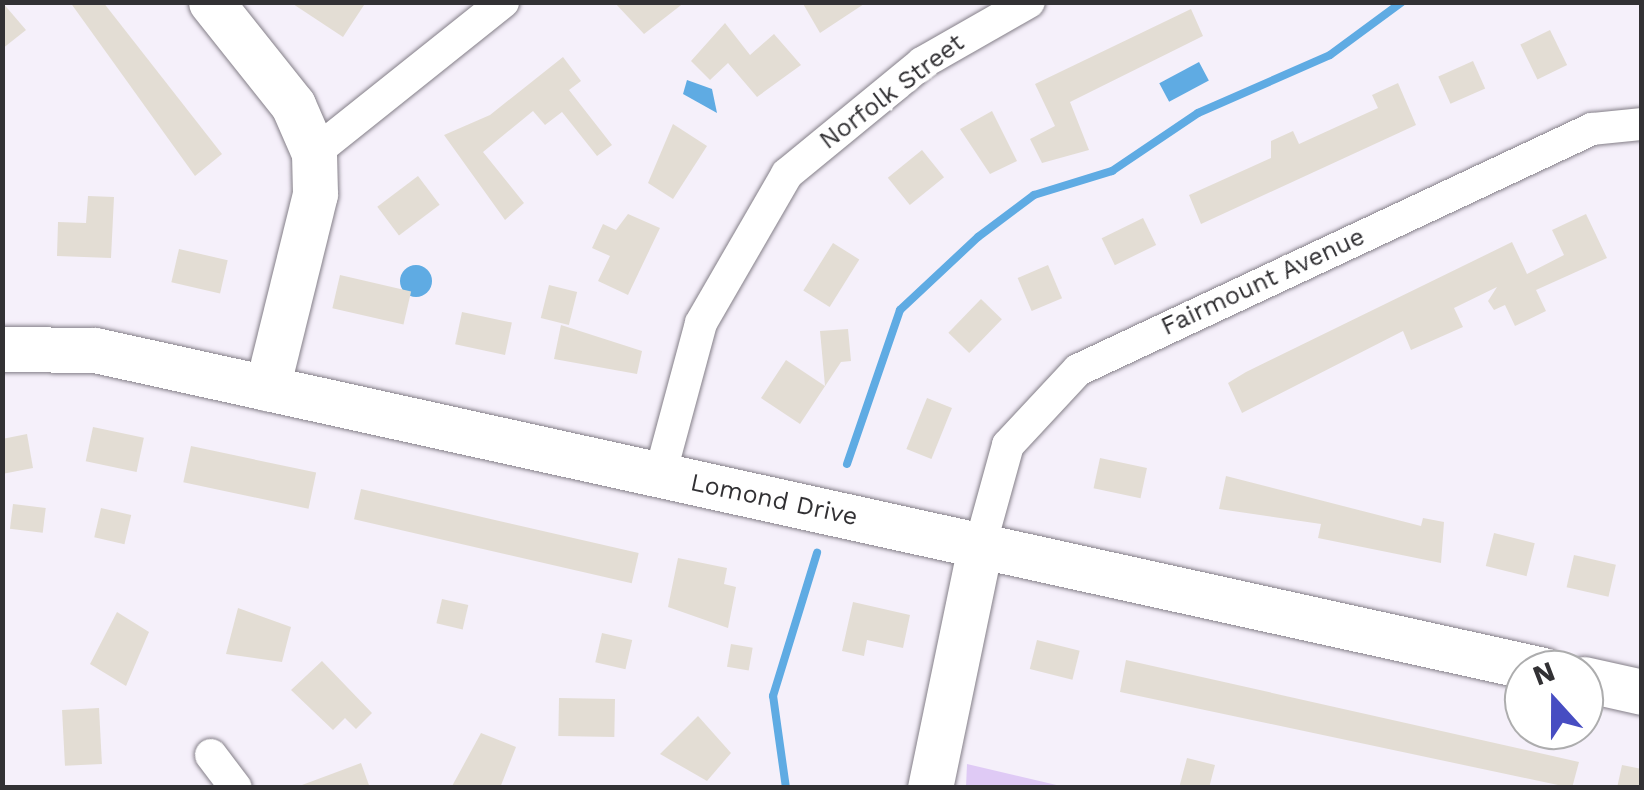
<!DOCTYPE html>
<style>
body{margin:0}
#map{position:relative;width:1644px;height:790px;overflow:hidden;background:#f5f0fa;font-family:"Work Sans",sans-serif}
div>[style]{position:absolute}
.green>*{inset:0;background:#dfcaf5}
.water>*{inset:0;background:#5fabe3;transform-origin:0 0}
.round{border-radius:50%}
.stream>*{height:8px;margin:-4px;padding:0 4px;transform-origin:4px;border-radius:4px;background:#5fabe3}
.building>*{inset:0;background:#e3ddd4;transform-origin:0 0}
.roads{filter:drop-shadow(0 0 2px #847f88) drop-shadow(0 0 2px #847f88)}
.street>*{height:32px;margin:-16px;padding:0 16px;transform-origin:16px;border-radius:16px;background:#fff}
.secondary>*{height:45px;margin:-22.5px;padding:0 22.5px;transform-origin:22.5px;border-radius:22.5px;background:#fff}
span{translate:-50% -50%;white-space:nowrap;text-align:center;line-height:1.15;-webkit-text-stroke:9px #fff;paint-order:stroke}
.street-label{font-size:25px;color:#323134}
.frame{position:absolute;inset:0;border:5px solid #323134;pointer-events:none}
.north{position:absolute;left:1504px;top:650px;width:100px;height:100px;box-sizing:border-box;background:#fff;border:2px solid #adadae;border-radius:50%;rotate:339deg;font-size:28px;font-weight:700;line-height:40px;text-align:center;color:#323134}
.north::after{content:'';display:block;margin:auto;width:35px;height:45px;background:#474dc2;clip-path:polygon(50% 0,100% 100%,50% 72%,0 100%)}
</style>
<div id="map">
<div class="green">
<div style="clip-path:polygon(967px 764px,1065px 787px,966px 787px)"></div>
</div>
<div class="water">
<div style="left:1199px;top:62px;width:21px;height:45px;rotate:62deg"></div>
<div style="clip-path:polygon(687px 80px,712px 89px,717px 113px,683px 94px)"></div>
<div class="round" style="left:400px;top:265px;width:32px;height:32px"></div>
</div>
<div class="stream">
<div style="left:847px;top:464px;width:163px;rotate:-71deg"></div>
<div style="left:900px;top:310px;width:107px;rotate:-43.1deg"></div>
<div style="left:978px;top:237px;width:70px;rotate:-36.9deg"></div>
<div style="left:1034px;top:195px;width:82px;rotate:-17.1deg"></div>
<div style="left:1112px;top:171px;width:104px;rotate:-34deg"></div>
<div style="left:1198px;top:113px;width:144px;rotate:-23.7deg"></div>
<div style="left:1330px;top:55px;width:89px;rotate:-36.4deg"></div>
<div style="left:786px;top:788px;width:93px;rotate:-98deg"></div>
<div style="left:773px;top:696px;width:150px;rotate:-72.9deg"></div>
</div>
<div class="building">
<div style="clip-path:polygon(2px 2px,26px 30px,2px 49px)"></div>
<div style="clip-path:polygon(70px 2px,103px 2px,222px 154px,195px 176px)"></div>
<div style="clip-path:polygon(290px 2px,366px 2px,343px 37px)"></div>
<div style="clip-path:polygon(614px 2px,685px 2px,644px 34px)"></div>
<div style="clip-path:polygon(802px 2px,867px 2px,820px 33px)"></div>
<div style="clip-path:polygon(1191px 9px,1203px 36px,1070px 102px,1089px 150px,1042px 163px,1030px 139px,1055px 126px,1035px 84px)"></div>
<div style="clip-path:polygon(725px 23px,750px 55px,774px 34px,801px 65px,757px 97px,728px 63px,710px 80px,691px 61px)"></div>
<div style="left:1550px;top:30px;width:39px;height:33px;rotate:64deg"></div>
<div style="clip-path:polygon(563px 57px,581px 81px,569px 90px,612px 145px,597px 156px,562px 112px,545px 125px,533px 111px,483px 152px,524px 203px,505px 220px,444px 135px,490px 115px)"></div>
<div style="left:1473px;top:61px;width:30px;height:38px;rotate:66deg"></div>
<div style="clip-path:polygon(1398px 83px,1416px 125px,1201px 224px,1189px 195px,1271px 158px,1271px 141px,1293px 131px,1299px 144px,1378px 108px,1372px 95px)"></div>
<div style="clip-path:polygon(992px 111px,1017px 161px,990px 174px,960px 129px)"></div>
<div style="clip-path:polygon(673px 124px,707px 146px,673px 199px,648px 183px)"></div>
<div style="left:922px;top:150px;width:35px;height:44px;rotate:51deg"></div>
<div style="left:418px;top:176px;width:36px;height:51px;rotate:53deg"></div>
<div style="clip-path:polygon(88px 196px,114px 197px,111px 258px,57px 256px,58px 222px,86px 223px)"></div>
<div style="clip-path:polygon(628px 214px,660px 228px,628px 295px,598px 281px,610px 256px,592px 248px,603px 224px,616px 230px)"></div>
<div style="clip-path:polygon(1586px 214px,1607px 258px,1536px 290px,1546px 311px,1515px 326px,1505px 305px,1494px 310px,1488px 301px,1497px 287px,1454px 308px,1463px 327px,1411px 350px,1403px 331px,1242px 413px,1228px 383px,1246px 372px,1512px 242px,1527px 274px,1564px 255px,1552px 230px)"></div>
<div style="left:1143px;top:218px;width:30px;height:46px;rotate:64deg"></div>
<div style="left:833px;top:243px;width:31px;height:56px;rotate:32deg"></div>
<div style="left:179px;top:249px;width:50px;height:34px;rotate:13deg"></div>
<div style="left:1048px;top:265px;width:36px;height:33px;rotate:67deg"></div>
<div style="left:340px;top:275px;width:73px;height:34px;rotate:13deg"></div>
<div style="left:549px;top:285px;width:29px;height:34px;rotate:14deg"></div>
<div style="left:981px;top:299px;width:29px;height:47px;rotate:44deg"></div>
<div style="left:462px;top:312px;width:51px;height:33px;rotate:12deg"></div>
<div style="clip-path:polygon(561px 325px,642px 351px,637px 374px,554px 359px)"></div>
<div style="clip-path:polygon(848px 329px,851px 361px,841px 362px,800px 424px,761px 398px,786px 360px,825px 386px,820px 331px)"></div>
<div style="left:927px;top:398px;width:27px;height:55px;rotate:22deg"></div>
<div style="left:93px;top:427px;width:52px;height:35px;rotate:12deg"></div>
<div style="clip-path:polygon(27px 434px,33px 468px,2px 474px,2px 439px)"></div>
<div style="left:191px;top:446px;width:128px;height:37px;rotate:12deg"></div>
<div style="left:1100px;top:458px;width:48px;height:31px;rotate:12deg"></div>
<div style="clip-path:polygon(1226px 476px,1421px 526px,1423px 518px,1444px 522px,1441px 563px,1318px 538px,1321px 524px,1219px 509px)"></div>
<div style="left:361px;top:489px;width:285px;height:31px;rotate:13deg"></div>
<div style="left:13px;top:504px;width:33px;height:25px;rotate:7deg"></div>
<div style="left:101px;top:508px;width:31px;height:30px;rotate:13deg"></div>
<div style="left:1494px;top:533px;width:42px;height:34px;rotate:14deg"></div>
<div style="left:1574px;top:555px;width:43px;height:33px;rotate:13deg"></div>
<div style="clip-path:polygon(678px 558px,727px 568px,724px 584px,736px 587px,728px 628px,668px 607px)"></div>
<div style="left:442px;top:599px;width:27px;height:25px;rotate:13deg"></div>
<div style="clip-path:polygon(853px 602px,910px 615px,903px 648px,867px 640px,864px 656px,842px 651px)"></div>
<div style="clip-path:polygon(238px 608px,291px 627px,282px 662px,226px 654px)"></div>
<div style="clip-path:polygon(117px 612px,149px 632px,126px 686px,90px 664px)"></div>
<div style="left:602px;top:633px;width:31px;height:30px;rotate:13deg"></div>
<div style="left:1037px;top:640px;width:44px;height:30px;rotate:14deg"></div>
<div style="left:731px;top:644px;width:22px;height:23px;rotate:10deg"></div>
<div style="clip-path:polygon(1126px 660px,1579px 762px,1572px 788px,1120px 692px)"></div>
<div style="clip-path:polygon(322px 661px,372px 713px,356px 729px,345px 718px,333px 730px,291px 690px)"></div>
<div style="left:559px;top:698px;width:56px;height:38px;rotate:1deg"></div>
<div style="left:99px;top:708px;width:56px;height:37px;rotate:87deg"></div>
<div style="clip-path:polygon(698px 716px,731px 753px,707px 781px,660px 754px)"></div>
<div style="clip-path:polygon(481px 733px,516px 747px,500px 788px,451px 788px)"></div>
<div style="clip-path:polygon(1187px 758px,1215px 765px,1209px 788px,1179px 788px)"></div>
<div style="clip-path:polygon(361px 763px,370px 788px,302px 788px,302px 785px)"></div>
<div style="clip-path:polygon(1622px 765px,1642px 769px,1642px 788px,1617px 788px)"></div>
</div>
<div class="roads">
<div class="street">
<div style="left:314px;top:153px;width:242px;rotate:-38.6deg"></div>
<div style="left:660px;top:475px;width:157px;rotate:-74.9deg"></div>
<div style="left:701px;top:323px;width:172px;rotate:-60deg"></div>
<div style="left:787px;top:174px;width:175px;rotate:-39.4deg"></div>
<div style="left:922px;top:63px;width:123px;rotate:-29.7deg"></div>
<div style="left:980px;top:546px;width:105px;rotate:-74.5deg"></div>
<div style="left:1008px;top:445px;width:103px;rotate:-47deg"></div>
<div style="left:1078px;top:370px;width:568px;rotate:-25.12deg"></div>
<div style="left:1592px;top:129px;width:50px;rotate:-5.7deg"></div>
<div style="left:211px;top:755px;width:41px;rotate:52.9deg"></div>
</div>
<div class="secondary">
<div style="left:211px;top:2px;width:132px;rotate:51.5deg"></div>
<div style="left:293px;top:105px;width:52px;rotate:66.4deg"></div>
<div style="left:314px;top:153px;width:41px;rotate:88.6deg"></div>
<div style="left:315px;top:194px;width:200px;rotate:103.9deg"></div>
<div style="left:2px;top:349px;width:93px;rotate:0.6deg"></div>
<div style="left:95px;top:350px;width:1483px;rotate:12.46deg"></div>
<div style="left:1584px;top:679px;width:59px;rotate:12.6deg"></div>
<div style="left:930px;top:788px;width:247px;rotate:-78.3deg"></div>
</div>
</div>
<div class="street-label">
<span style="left:892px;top:92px;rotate:-37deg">Norfolk Street</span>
<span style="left:1263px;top:282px;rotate:-25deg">Fairmount Avenue</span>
<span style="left:774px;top:500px;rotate:12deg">Lomond Drive</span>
</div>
<div class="frame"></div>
<div class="north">N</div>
</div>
